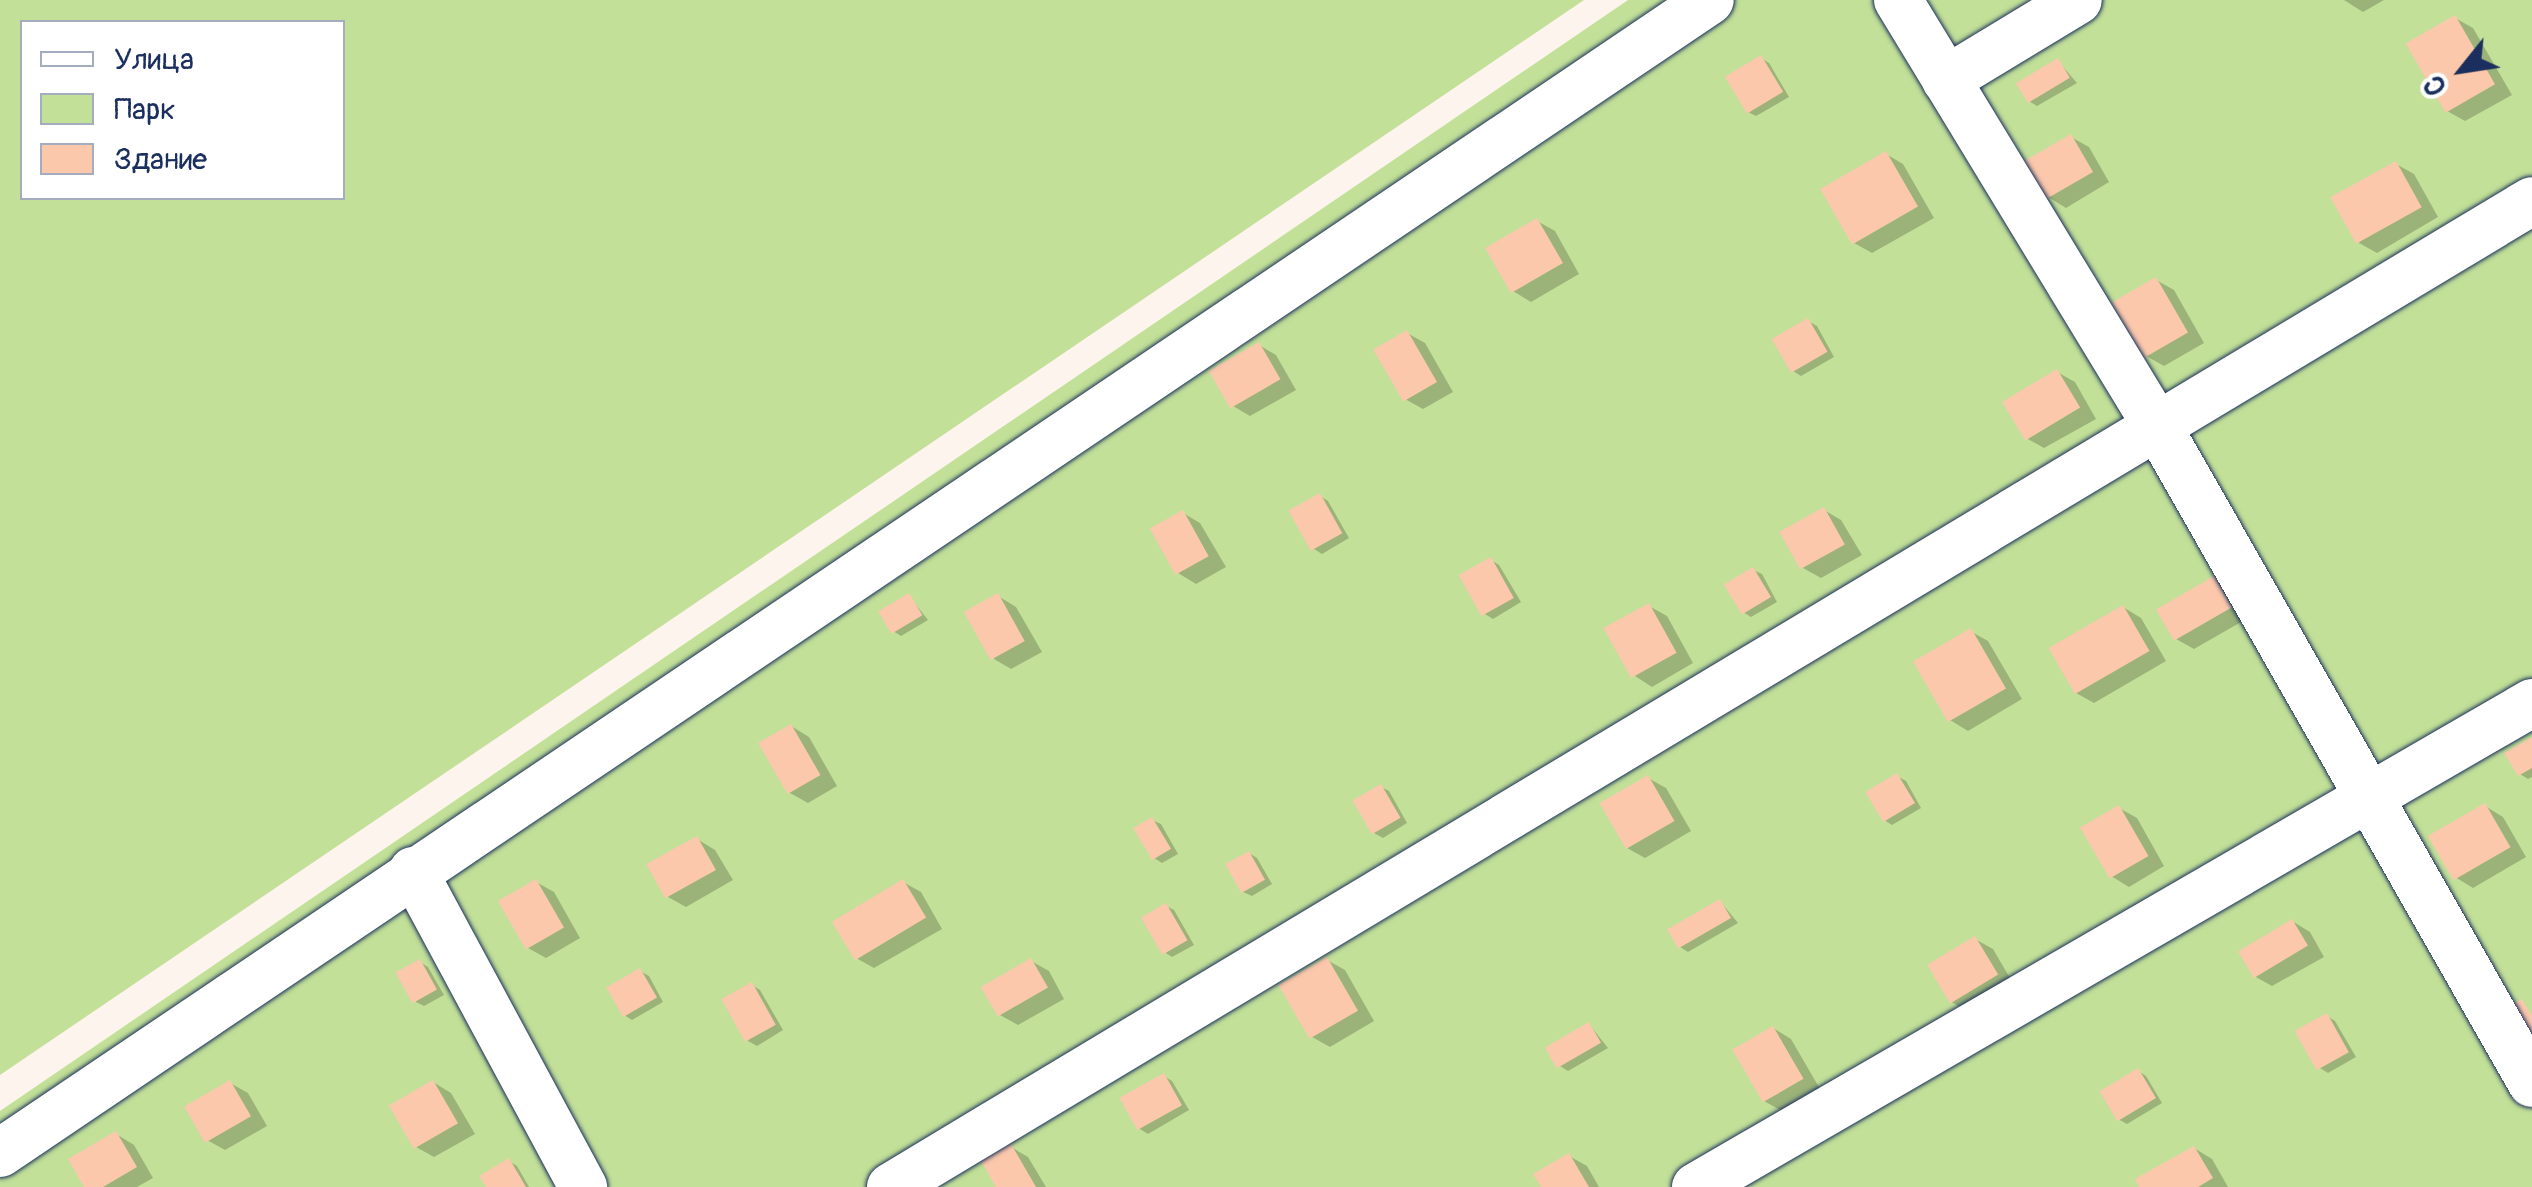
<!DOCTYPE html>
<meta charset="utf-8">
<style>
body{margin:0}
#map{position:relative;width:2532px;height:1187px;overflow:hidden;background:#fef4ee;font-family:Pangolin,sans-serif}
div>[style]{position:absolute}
.green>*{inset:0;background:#c2e098}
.shadow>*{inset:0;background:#0003}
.building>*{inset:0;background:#fbc8ab;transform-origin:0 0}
.roads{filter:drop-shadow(0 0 2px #1b2f5e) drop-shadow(0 0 2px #1b2f5e)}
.minor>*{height:48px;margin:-24px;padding:0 24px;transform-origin:24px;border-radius:24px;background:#fff}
span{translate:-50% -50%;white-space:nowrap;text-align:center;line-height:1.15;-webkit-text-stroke:8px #fff;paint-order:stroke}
.legend{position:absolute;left:20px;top:20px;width:325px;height:180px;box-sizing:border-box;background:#fff;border:2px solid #a4acbf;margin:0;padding:12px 18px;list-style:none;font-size:30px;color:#1b2f5e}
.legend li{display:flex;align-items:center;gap:20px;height:50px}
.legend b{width:50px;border:2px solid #a4acbf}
.north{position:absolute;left:2412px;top:20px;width:100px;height:100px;-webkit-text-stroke:8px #fff;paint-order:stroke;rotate:240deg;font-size:28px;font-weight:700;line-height:40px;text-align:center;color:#1b2f5e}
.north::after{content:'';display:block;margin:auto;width:35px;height:45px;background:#1b2f5e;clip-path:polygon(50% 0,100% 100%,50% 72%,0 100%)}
</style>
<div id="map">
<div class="green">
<div style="clip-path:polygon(evenodd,0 0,1584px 0,0 1075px,0 0,342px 22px,342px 198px,22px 198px,22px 22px,342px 22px)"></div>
<div style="clip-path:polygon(1628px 0,2532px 0,2532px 1187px,0 1187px,0 1111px)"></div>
</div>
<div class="shadow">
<div style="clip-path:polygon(2344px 0,2384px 0,2363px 12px)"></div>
<div style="clip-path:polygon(2455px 18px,2473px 28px,2512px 95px,2465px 121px,2447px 111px)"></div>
<div style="clip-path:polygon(1761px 58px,1769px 63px,1789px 97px,1756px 116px,1748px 112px)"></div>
<div style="clip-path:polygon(2058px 61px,2077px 83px,2037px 106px,2029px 101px)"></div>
<div style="clip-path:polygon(2071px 137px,2089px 147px,2109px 182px,2066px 208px,2048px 197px)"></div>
<div style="clip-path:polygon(1886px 154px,1903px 164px,1934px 218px,1872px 253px,1854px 243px)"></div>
<div style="clip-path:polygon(2396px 164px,2414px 174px,2438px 217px,2377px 253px,2359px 243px)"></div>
<div style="clip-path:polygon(1537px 221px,1555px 231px,1579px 274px,1531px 302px,1513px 291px)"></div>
<div style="clip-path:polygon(2156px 280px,2174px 290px,2204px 343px,2164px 366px,2146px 356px)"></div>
<div style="clip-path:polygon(1808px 321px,1817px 326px,1834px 357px,1801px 376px,1793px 371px)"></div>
<div style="clip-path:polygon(1407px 333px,1425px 343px,1453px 392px,1423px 409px,1405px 399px)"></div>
<div style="clip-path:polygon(1259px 345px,1276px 355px,1296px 390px,1250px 416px,1233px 406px)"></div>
<div style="clip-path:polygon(2057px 372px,2075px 382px,2096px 419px,2044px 448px,2026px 438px)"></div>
<div style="clip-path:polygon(1320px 496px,1328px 501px,1349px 538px,1322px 554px,1314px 549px)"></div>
<div style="clip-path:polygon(1824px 510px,1841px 520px,1862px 555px,1821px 578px,1803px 568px)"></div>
<div style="clip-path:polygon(1183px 513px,1200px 523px,1226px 567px,1196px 584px,1178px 573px)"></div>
<div style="clip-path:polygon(1491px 560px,1499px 565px,1521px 602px,1493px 619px,1485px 614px)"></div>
<div style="clip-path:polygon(1753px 570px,1762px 574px,1777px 602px,1751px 617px,1743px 612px)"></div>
<div style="clip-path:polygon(2214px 579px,2232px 590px,2248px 618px,2194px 649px,2176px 639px)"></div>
<div style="clip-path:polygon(909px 596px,928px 620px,901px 636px,893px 631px)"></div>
<div style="clip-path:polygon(998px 596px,1016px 607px,1042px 652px,1011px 669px,994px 659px)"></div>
<div style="clip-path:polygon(1649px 606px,1667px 616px,1693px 663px,1652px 687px,1635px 676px)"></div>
<div style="clip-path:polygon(2123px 607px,2141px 618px,2166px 661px,2094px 703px,2076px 693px)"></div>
<div style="clip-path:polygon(1970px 631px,1988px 641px,2022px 699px,1968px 731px,1950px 720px)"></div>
<div style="clip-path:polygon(791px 726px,809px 737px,837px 786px,808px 803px,790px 793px)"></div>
<div style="clip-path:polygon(2532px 740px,2532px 777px,2528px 779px,2520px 774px)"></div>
<div style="clip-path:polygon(1897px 776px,1906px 781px,1921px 808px,1892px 825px,1884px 820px)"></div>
<div style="clip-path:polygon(1648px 778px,1666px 788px,1691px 831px,1645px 858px,1627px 848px)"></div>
<div style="clip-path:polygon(1381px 787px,1389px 791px,1407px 823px,1383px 838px,1374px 833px)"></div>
<div style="clip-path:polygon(2485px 806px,2503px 817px,2526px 857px,2473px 888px,2455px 877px)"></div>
<div style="clip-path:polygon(2119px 808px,2137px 818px,2164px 866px,2129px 887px,2111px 876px)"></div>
<div style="clip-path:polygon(1152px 820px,1161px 824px,1178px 854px,1162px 863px,1154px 858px)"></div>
<div style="clip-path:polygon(697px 839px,715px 850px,733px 880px,686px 907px,668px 897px)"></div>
<div style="clip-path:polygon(1249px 853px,1257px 858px,1272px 884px,1252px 896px,1243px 892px)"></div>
<div style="clip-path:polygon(536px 882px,554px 892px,580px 938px,546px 958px,528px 948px)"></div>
<div style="clip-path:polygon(903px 882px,921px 892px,942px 929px,874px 968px,856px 958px)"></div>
<div style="clip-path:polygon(1720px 901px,1738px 923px,1688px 952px,1680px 947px)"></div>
<div style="clip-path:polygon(1166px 906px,1174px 910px,1194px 945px,1172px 957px,1164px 952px)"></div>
<div style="clip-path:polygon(2292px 921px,2310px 932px,2324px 957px,2272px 986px,2254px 976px)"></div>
<div style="clip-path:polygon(1975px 939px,1993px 949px,2014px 985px,1968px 1012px,1950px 1001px)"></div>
<div style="clip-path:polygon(1327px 960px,1345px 970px,1374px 1021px,1330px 1047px,1312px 1037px)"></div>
<div style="clip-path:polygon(1031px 961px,1049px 971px,1064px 999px,1018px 1025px,1000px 1015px)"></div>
<div style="clip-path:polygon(420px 962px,428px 967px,444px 995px,424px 1006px,416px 1002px)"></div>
<div style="clip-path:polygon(640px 971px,649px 976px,663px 1002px,632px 1020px,624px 1015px)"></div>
<div style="clip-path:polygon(752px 985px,760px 990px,783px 1030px,757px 1046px,748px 1041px)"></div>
<div style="clip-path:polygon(2327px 1016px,2335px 1021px,2356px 1057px,2328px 1073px,2320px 1068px)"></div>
<div style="clip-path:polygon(1589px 1024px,1608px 1048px,1568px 1071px,1560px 1066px)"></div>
<div style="clip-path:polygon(1773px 1028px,1791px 1039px,1820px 1089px,1782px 1111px,1764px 1101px)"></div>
<div style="clip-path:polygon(2138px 1071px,2146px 1076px,2162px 1103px,2127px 1124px,2118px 1119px)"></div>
<div style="clip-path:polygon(1164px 1076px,1172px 1081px,1189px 1110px,1148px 1134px,1140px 1129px)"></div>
<div style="clip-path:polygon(433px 1082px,451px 1093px,475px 1134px,434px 1157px,416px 1147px)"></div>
<div style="clip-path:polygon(230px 1083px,248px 1093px,267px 1126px,225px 1150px,207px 1140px)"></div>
<div style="clip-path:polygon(116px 1134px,134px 1145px,153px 1178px,137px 1187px,87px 1187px)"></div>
<div style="clip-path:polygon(1011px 1147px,1028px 1157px,1046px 1187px,998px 1187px)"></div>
<div style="clip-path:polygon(2194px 1148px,2212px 1159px,2228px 1187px,2142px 1187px)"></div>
<div style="clip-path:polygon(1569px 1156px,1587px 1166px,1599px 1187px,1544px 1187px)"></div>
<div style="clip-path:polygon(509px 1161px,517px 1166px,529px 1187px,488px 1187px)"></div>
</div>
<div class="building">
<div style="left:2455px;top:15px;width:80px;height:57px;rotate:60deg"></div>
<div style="left:1761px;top:55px;width:43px;height:42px;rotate:59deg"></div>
<div style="left:2058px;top:58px;width:23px;height:49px;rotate:59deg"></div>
<div style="left:2071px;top:134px;width:44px;height:54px;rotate:60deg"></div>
<div style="left:1886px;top:151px;width:64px;height:76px;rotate:60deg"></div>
<div style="left:2396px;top:161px;width:53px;height:75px;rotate:61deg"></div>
<div style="left:1537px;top:218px;width:52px;height:60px;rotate:60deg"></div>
<div style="left:2156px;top:277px;width:64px;height:51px;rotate:60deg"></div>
<div style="left:1808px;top:318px;width:39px;height:42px;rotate:60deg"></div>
<div style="left:1407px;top:330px;width:60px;height:39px;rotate:60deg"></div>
<div style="left:1259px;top:342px;width:43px;height:58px;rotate:60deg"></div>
<div style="left:2057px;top:369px;width:45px;height:64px;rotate:59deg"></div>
<div style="left:1320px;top:493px;width:46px;height:36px;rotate:61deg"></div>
<div style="left:1824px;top:507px;width:43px;height:51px;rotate:61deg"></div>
<div style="left:1183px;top:510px;width:53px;height:38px;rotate:61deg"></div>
<div style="left:1491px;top:557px;width:47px;height:37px;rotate:61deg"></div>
<div style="left:1753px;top:567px;width:35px;height:34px;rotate:59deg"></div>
<div style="left:2214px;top:576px;width:36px;height:67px;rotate:60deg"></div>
<div style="left:909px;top:593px;width:26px;height:36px;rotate:59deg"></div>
<div style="left:998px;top:593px;width:55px;height:39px;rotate:61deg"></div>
<div style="left:1649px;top:603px;width:57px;height:52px;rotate:61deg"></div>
<div style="left:2123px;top:605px;width:53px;height:86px;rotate:60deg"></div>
<div style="left:1971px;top:628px;width:70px;height:67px;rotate:60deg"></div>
<div style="left:791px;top:724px;width:59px;height:38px;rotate:60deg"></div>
<div style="clip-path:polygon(2532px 737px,2532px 768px,2518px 776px,2504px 753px)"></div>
<div style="left:1897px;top:773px;width:35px;height:37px;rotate:59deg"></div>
<div style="left:1648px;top:775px;width:53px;height:56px;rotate:60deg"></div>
<div style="left:1381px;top:784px;width:39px;height:33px;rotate:60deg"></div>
<div style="left:2485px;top:803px;width:51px;height:66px;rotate:60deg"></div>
<div style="left:2119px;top:805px;width:59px;height:45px;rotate:60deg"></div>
<div style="left:1152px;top:817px;width:37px;height:22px;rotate:59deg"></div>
<div style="left:697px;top:836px;width:39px;height:58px;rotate:61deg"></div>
<div style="left:1249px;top:851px;width:33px;height:27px;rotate:61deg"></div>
<div style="left:536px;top:879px;width:56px;height:44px;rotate:60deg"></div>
<div style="left:903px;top:879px;width:45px;height:83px;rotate:59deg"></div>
<div style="left:1720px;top:899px;width:22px;height:61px;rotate:60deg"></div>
<div style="left:1166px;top:903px;width:43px;height:29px;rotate:60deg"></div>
<div style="left:2292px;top:919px;width:31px;height:63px;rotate:59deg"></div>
<div style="left:1975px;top:936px;width:45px;height:56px;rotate:59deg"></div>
<div style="left:1327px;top:957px;width:62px;height:56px;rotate:60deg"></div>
<div style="left:1031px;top:958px;width:34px;height:58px;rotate:60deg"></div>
<div style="left:420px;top:959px;width:35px;height:28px;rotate:61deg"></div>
<div style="left:640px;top:968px;width:34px;height:39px;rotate:60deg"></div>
<div style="left:752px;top:982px;width:49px;height:35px;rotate:61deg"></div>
<div style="clip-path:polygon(2522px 999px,2532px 1016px,2532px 1050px,2500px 1012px)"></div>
<div style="left:2327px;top:1013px;width:45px;height:37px;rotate:61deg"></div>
<div style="left:1589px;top:1022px;width:24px;height:51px;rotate:60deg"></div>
<div style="left:1773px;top:1026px;width:61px;height:47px;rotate:60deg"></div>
<div style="left:2138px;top:1068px;width:35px;height:45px;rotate:59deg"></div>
<div style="left:1164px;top:1073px;width:37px;height:51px;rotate:61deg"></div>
<div style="left:230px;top:1080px;width:42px;height:53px;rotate:60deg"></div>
<div style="left:433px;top:1080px;width:50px;height:51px;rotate:60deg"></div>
<div style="clip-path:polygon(116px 1131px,137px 1167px,103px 1187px,84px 1187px,68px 1159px)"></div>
<div style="clip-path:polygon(1011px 1144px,1036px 1187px,996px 1187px,981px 1161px)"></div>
<div style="clip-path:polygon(2194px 1146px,2213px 1178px,2198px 1187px,2139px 1187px,2135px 1179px)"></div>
<div style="clip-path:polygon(1569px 1153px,1589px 1187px,1541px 1187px,1533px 1174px)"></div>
<div style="clip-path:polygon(509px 1158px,526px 1187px,486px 1187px,479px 1176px)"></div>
</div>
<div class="roads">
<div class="minor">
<div style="left:1898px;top:0;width:500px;rotate:58.7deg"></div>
<div style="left:2158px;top:427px;width:755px;rotate:60.31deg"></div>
<div style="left:1946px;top:80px;width:154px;rotate:-31.2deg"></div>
<div style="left:413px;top:871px;width:359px;rotate:61.7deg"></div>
<div style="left:0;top:1153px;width:2062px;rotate:-33.99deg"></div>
<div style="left:891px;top:1187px;width:1914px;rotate:-31deg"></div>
<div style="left:1696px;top:1187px;width:966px;rotate:-30.07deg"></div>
</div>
</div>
<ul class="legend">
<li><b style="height:12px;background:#fff"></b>Улица</li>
<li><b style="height:28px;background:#c2e098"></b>Парк</li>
<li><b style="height:28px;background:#fbc8ab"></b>Здание</li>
</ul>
<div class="north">С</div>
</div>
